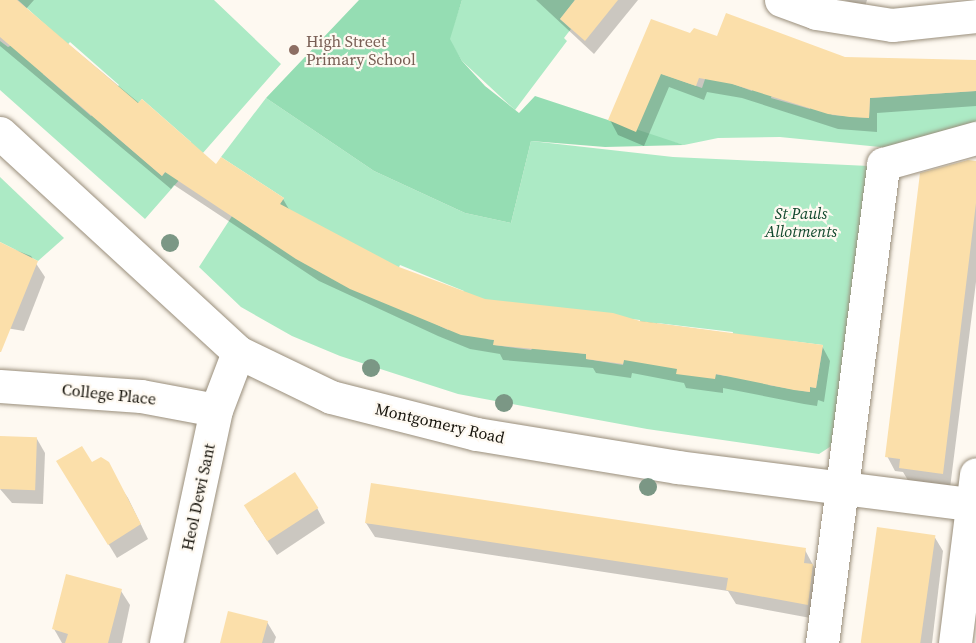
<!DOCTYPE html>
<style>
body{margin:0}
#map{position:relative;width:976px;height:643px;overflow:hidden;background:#fef9f1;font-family:"Source Serif 4",serif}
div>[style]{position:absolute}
.green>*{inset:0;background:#aceac5}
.forest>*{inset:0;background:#95ddb3}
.shadow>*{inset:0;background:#0003}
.building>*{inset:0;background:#fbdfaa;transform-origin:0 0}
.roads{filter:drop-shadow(0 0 2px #998e7b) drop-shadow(0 0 2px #998e7b)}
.minor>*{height:33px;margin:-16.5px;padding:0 16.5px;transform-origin:16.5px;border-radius:16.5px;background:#fff}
.trees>*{width:18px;height:18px;margin:-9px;border-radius:50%;background:#7b9785}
.dots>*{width:16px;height:16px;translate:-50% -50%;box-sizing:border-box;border:3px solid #fef9f1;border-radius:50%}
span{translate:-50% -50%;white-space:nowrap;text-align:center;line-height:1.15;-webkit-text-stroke:4.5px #fef9f1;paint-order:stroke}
.education-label{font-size:16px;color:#785e54}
.left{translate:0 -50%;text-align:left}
.park-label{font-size:16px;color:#0f472c;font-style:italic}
.street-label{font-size:16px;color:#15120a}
</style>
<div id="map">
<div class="green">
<div style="clip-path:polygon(evenodd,18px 0,214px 0,281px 64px,145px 219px,0 90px,0 41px,8px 47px,49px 28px,18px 0,70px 42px,119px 85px,91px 116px,43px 74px,70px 42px,18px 0,142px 99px,191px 142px,162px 176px,112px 133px,142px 99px)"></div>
<div style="clip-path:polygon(462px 0,575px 0,560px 19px,571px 29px,564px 38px,567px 41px,515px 110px,462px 61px,449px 39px)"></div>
<div style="clip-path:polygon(714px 53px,717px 78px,752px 91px,758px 72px,777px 78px,771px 98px,810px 109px,813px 92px,832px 115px,869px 118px,870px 98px,976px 91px,976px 130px,890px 148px,780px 137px,718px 138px,684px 145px,636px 132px,648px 69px,702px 88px)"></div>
<div style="clip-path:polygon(evenodd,266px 98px,374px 171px,465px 213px,511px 223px,531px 141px,673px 157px,869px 166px,836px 443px,819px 454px,647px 429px,458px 394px,340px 356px,292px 336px,241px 307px,199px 267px,234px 213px,261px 232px,284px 198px,221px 157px,266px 98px,400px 265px,464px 291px,448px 330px,385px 299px,400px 265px,266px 98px,567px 309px,531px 350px,494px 345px,494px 340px,486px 339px,567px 309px,266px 98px,612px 317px,640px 320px,634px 361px,624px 359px,623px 365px,586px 359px,586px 354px,578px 353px,612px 317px,266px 98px,657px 323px,733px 332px,726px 376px,652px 364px,657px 323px,266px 98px,791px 341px,823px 345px,816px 388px,810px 387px,809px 392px,768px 385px,791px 341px)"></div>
<div style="clip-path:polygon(0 177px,64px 238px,38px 261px,0 242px)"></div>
</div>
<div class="forest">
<div style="clip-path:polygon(359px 0,462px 0,450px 39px,462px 61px,485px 86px,519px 113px,535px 96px,684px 145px,605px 147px,531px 141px,511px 223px,465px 213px,374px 171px,266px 98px)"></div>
</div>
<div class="shadow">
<div style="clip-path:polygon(0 0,34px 0,26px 9px,216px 167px,283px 199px,290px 211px,398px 268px,484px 300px,822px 346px,830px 361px,824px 402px,818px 400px,817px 406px,804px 404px,723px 388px,723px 393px,686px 388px,684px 383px,632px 373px,631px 378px,596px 373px,593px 368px,503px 360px,500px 354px,470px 349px,438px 336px,319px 281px,174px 185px,171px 189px,0 46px)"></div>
<div style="clip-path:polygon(536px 0,638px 0,594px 54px)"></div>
<div style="clip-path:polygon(844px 0,867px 0,865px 7px)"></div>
<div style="clip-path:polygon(690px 35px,845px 59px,976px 61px,976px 106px,877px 113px,877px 132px,838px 129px,742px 98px,707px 92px,704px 100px,669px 87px,644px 146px,618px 135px,610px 120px)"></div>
<div style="clip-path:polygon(976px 162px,976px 282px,950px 488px,909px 482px,903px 472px,895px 471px,887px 456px)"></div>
<div style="clip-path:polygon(0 244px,31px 256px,45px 277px,24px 331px,0 327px)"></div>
<div style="clip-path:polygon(0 437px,37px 439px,45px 453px,43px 504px,12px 503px,0 489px)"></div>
<div style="clip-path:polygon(101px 459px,128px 498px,148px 539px,117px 558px,67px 476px)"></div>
<div style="clip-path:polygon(317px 508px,325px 523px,277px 555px,254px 521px)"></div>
<div style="clip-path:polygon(366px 523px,805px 550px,821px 580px,816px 619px,736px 604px,728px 591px,375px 537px)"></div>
<div style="clip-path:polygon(934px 536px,943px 551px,932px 643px,864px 643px)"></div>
<div style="clip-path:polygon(121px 591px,130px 605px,122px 643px,62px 643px,54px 629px)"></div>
<div style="clip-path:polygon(267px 622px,276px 637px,274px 643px,222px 643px)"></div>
</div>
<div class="building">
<div style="clip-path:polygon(0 0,17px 0,138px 103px,142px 99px,216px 164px,221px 157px,284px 198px,280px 204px,399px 267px,485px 299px,613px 313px,640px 321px,823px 345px,816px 388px,810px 387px,810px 392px,794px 390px,716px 374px,715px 379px,676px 374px,677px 369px,624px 360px,623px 364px,586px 359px,586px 354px,493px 345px,494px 340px,461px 335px,350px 289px,296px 259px,165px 172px,162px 176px,0 37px)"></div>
<div style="clip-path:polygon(575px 0,618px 0,585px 41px,560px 19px)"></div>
<div style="clip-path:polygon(726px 13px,845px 57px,976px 60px,976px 91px,870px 98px,869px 118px,850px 117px,828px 114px,732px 84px,699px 78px,696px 86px,661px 74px,636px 132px,608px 120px,651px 19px,690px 33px,694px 28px,717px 36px)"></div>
<div style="clip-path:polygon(968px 160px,976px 161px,976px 203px,943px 474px,899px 468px,900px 459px,885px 457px,920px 173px)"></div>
<div style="clip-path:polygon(0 242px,38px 261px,1px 352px,0 352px)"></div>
<div style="left:0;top:436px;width:37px;height:53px;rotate:2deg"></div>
<div style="clip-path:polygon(82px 446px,92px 462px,101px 457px,109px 462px,141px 524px,108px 545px,56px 461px)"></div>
<div style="left:295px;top:472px;width:43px;height:61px;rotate:57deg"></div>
<div style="clip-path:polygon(371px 483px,806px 548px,804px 563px,813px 564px,808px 605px,726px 590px,728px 578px,365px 523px)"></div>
<div style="left:877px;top:527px;width:59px;height:117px;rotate:8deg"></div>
<div style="clip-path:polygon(66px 574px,122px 589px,108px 643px,65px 643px,68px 634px,52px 629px)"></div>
<div style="clip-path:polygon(228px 611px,268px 621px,262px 643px,220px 643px)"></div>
</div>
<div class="roads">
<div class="minor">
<div style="left:781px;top:0;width:37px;rotate:20deg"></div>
<div style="left:816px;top:13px;width:77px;rotate:9deg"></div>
<div style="left:892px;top:25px;width:84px;rotate:-6.1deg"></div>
<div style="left:0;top:133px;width:323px;rotate:42.6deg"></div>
<div style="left:238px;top:352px;width:103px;rotate:25.8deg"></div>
<div style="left:331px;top:397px;width:150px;rotate:14.3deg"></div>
<div style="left:476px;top:434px;width:204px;rotate:9.3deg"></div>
<div style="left:677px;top:467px;width:301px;rotate:7.2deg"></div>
<div style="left:0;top:386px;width:141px;rotate:4.1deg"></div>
<div style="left:141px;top:396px;width:76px;rotate:10.6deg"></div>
<div style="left:166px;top:643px;width:238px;rotate:-77.9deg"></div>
<div style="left:216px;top:410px;width:62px;rotate:-69.2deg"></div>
<div style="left:822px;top:643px;width:483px;rotate:-82.7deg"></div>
<div style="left:883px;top:164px;width:97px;rotate:-15.6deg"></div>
<div style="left:955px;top:643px;width:170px;rotate:-82.9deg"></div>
</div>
</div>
<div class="trees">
<div style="left:170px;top:243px"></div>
<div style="left:371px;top:368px"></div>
<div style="left:504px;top:403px"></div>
<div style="left:648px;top:487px"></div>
</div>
<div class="dots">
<div style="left:294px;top:50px;background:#8d6e63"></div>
</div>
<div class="education-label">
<span class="left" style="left:306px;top:50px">High Street<br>Primary School</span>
</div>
<div class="park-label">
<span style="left:801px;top:222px">St Pauls<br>Allotments</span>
</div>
<div class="street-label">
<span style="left:109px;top:394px;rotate:6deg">College Place</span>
<span style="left:440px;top:423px;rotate:13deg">Montgomery Road</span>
<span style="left:198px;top:497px;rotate:-78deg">Heol Dewi Sant</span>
</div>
</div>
